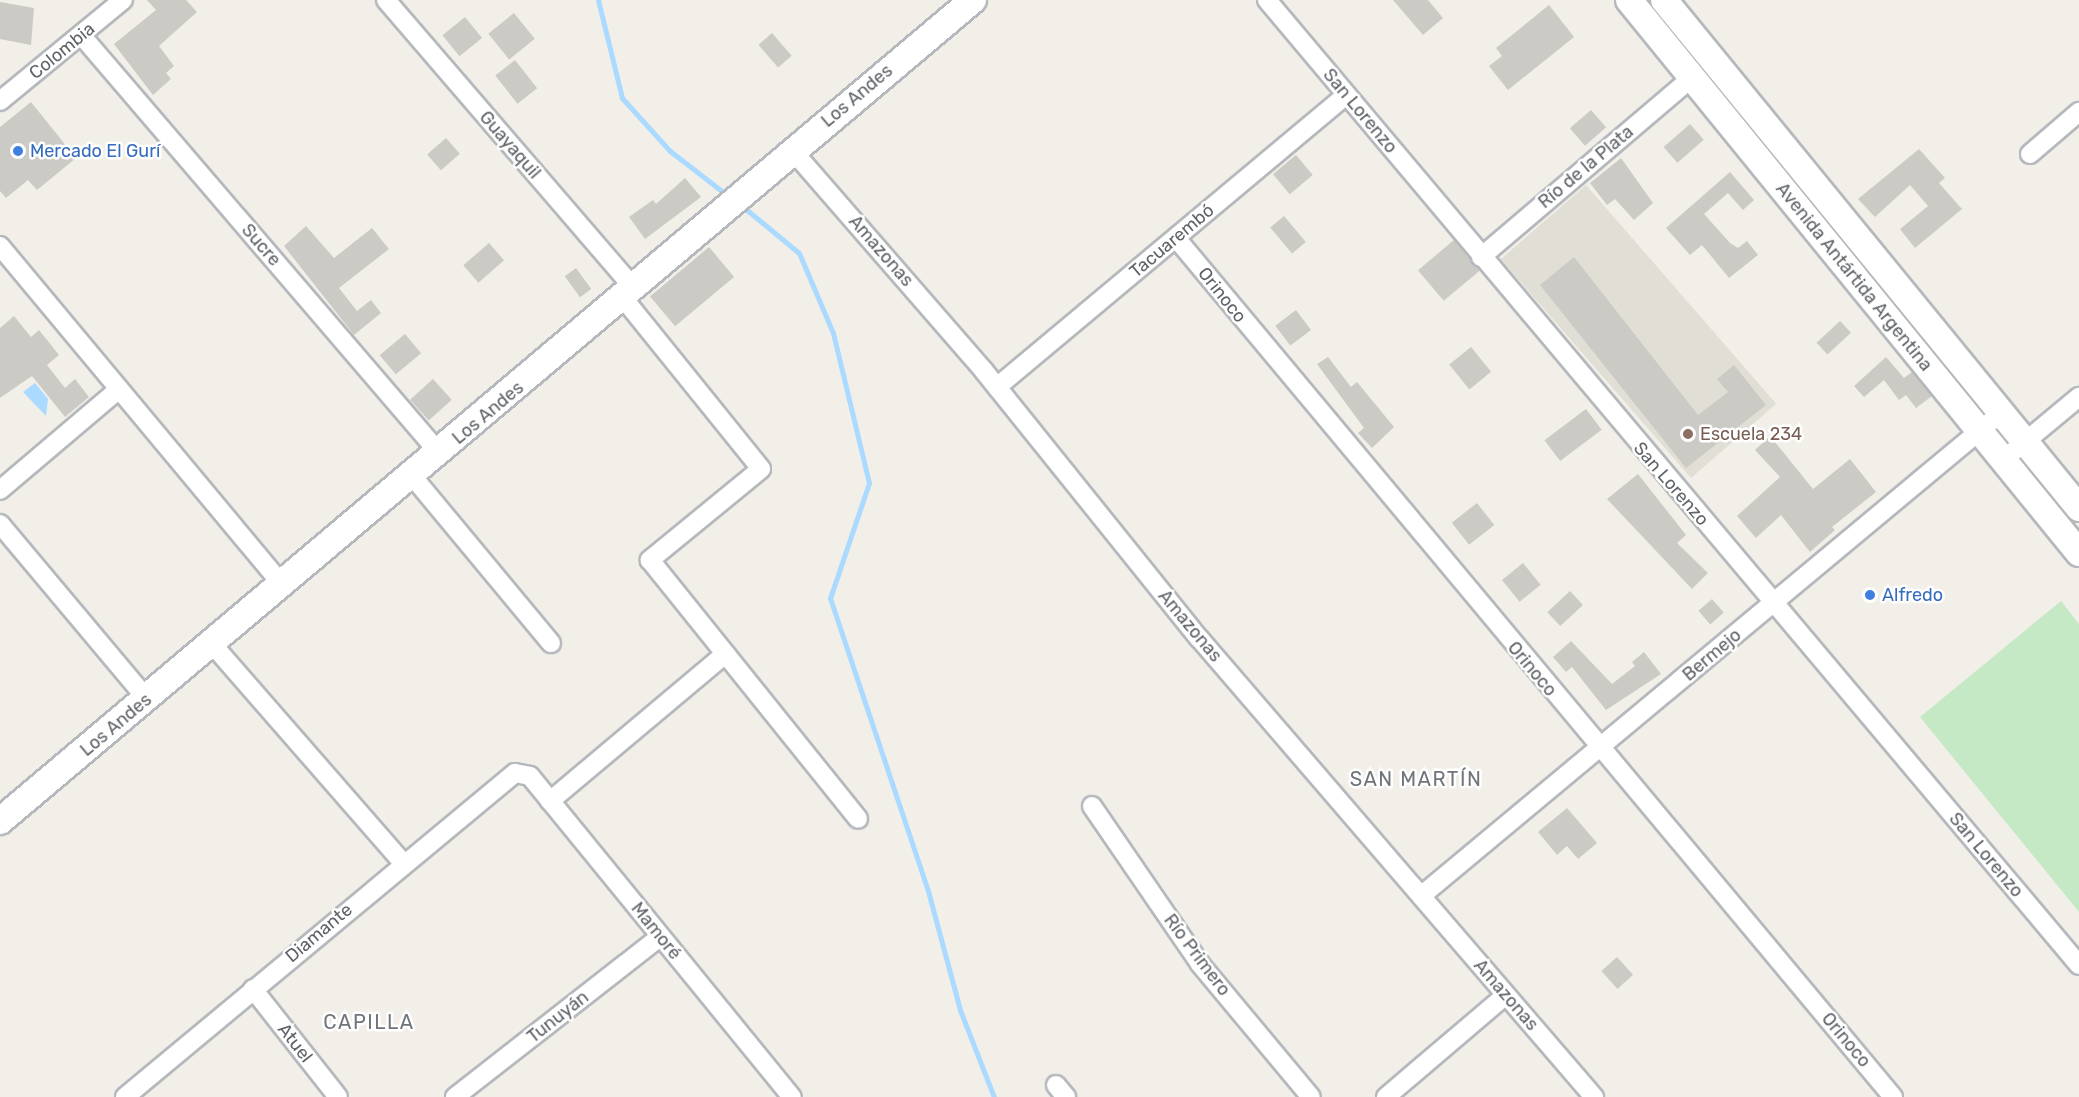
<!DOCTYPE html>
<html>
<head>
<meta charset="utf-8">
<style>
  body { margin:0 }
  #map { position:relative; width:2079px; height:1097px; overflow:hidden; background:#f1efe8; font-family:Rubik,sans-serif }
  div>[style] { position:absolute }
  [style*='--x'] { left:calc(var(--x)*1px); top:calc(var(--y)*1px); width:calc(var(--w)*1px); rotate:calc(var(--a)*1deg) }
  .education>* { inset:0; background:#e1ded6; transform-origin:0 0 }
  .green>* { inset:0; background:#c5e8c5 }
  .water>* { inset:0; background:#aadaff }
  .stream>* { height:5px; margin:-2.5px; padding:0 2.5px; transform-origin:2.5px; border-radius:2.5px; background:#aadaff }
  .building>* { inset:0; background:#cccac5; transform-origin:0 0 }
  .roads { filter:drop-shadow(2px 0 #b5b8bc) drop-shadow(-2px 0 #b5b8bc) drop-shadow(0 2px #b5b8bc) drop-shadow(0 -2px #b5b8bc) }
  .street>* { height:18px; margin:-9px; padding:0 9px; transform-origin:9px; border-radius:9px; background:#fff }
  .secondary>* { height:26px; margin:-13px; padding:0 13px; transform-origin:13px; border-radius:13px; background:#fff }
  .dots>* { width:16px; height:16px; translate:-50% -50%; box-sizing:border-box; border:3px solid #fff; border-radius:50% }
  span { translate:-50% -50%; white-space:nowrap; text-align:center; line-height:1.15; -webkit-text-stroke:5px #fff; paint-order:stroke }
  .street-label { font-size:18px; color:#5f6368 }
  .shop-label { font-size:18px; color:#366cbe }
  .left { translate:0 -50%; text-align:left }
  .education-label { font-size:18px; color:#785e54 }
  .neighbourhood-label { font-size:20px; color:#70757a; letter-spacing:1.5px }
</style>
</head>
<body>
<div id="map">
  <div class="education">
    <i style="left:1586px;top:185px;width:290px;height:113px;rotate:49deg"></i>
  </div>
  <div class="green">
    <i style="clip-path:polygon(2061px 601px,2079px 624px,2079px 912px,1920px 717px)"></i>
  </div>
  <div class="water">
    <i style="clip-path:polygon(35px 383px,48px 399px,46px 416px,23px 392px)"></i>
  </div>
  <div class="stream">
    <i style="--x:598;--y:0;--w:101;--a:76.2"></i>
    <i style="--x:622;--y:98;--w:72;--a:47.8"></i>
    <i style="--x:670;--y:151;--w:67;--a:37.7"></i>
    <i style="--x:747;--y:210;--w:67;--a:39.6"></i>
    <i style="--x:799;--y:253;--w:87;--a:67"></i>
    <i style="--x:833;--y:333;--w:154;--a:76.5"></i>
    <i style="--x:869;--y:483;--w:121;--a:108.7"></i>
    <i style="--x:830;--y:598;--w:309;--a:71.5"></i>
    <i style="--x:928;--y:891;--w:123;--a:74.9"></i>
    <i style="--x:960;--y:1010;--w:93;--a:68.7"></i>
  </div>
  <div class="building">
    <i style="clip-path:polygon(147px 0,186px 0,197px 12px,159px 46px,174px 66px,166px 73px,171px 79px,153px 95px,114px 44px,156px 10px)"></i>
    <i style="clip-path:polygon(1393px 0,1428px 0,1443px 18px,1423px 35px)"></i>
    <i style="clip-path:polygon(0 2px,34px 8px,31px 45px,0 39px)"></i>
    <i style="clip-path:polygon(1549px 5px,1574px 37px,1508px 90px,1489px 66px,1502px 56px,1496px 48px)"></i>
    <i style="left:514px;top:13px;width:33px;height:33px;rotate:51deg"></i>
    <i style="left:465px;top:17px;width:27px;height:29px;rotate:51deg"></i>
    <i style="left:772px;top:33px;width:30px;height:18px;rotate:49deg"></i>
    <i style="left:515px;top:60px;width:36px;height:25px;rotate:52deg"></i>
    <i style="clip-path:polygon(31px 102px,76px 158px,37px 190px,28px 180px,6px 198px,0 191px,0 127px)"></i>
    <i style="left:1591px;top:110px;width:23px;height:28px;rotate:49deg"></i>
    <i style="left:1690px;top:124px;width:21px;height:35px;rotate:49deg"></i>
    <i style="left:446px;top:138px;width:21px;height:25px;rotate:49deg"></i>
    <i style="clip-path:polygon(1919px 149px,1945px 178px,1939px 183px,1962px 209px,1915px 248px,1900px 229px,1928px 206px,1910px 185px,1875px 217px,1858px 199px)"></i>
    <i style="left:1296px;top:155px;width:26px;height:30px;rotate:50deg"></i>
    <i style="clip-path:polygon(1621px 158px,1653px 203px,1634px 220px,1615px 199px,1607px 205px,1590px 183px)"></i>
    <i style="clip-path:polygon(1730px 172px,1754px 200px,1743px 210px,1728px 193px,1704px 214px,1730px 243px,1738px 248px,1747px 241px,1758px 255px,1729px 278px,1702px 245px,1690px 255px,1666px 228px)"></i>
    <i style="clip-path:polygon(685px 178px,701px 197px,645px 239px,629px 217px,653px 200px,656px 204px)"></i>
    <i style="left:1284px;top:216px;width:34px;height:18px;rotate:50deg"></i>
    <i style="clip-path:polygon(306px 226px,334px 258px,372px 228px,389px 249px,339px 288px,357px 311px,371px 300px,381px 313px,354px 335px,284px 246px)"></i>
    <i style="left:1454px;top:240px;width:40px;height:47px;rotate:50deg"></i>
    <i style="left:489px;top:243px;width:23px;height:34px;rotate:49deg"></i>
    <i style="left:709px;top:247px;width:39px;height:77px;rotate:50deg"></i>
    <i style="clip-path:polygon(1574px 257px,1698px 415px,1728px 392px,1717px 379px,1734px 365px,1766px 405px,1686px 468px,1540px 285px)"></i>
    <i style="left:576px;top:268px;width:26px;height:14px;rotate:54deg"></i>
    <i style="left:1296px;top:310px;width:25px;height:26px;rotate:53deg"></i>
    <i style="clip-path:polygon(14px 316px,31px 337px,39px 330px,59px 355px,47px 365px,65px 388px,75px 379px,89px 397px,65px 417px,32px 376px,0 398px,0 328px)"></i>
    <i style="left:1840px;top:321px;width:16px;height:32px;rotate:47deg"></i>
    <i style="left:405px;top:334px;width:25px;height:33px;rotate:50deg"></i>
    <i style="left:1471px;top:347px;width:32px;height:28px;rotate:51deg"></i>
    <i style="clip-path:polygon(1328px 357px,1351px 387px,1357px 382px,1394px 427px,1372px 448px,1358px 433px,1364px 428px,1317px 364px)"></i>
    <i style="clip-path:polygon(1886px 357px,1904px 378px,1912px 372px,1932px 396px,1916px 408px,1906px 395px,1899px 400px,1884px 380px,1864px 397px,1854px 386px)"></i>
    <i style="left:433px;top:379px;width:28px;height:31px;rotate:48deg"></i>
    <i style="left:1586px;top:409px;width:26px;height:52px;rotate:53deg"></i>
    <i style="clip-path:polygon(1770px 436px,1813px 489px,1850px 459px,1876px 492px,1832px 527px,1835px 530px,1810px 552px,1781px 515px,1756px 538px,1737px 516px,1780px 477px,1755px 450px)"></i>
    <i style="clip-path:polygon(1638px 474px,1686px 535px,1677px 543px,1708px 573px,1692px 589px,1607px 499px)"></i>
    <i style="left:1477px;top:503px;width:28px;height:32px;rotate:52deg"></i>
    <i style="left:1523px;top:563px;width:28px;height:27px;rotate:51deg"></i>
    <i style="left:1570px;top:591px;width:19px;height:31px;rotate:47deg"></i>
    <i style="left:1712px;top:599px;width:18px;height:18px;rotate:49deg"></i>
    <i style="clip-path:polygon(1571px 641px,1612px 684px,1635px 666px,1632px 662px,1644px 652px,1661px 674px,1606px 710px,1572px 667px,1566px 672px,1553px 657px)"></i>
    <i style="clip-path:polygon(1567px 808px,1597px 843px,1578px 859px,1567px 846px,1557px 855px,1538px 832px)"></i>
    <i style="left:1617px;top:957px;width:24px;height:21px;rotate:48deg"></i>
  </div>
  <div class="roads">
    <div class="street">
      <i style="--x:386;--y:0;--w:382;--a:49.3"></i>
      <i style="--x:1267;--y:0;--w:1261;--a:49.92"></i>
      <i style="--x:82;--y:36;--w:550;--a:49.42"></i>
      <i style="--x:0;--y:101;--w:159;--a:-39.4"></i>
      <i style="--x:792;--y:150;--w:293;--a:49"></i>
      <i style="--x:984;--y:371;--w:343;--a:51.2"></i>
      <i style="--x:1199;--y:638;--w:606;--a:49.29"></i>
      <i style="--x:2030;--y:154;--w:65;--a:-40.6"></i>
      <i style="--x:1176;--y:238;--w:1119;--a:50.15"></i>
      <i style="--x:0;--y:246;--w:441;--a:50.2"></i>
      <i style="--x:1481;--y:257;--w:276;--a:-40.4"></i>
      <i style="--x:624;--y:299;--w:218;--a:51.1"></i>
      <i style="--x:761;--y:469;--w:144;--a:140.7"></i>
      <i style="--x:650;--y:560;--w:332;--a:51.2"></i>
      <i style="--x:997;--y:387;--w:455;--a:-39.9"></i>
      <i style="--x:2003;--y:460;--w:99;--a:-39.7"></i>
      <i style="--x:413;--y:477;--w:216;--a:50.3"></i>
      <i style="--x:0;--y:490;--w:156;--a:-40.3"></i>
      <i style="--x:0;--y:524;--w:229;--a:50"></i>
      <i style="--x:213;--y:645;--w:288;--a:48.9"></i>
      <i style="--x:550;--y:801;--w:229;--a:-40"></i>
      <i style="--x:1092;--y:806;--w:191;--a:55.6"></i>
      <i style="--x:1200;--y:964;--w:173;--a:50.2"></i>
      <i style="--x:1421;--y:896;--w:755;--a:-39.79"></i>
      <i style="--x:253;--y:989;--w:137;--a:51.8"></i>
      <i style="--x:1056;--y:1085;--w:16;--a:50"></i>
      <i style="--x:125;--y:1097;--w:507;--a:-39.72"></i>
      <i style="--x:515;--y:773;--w:15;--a:11"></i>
      <i style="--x:530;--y:776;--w:414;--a:50.8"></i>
      <i style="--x:455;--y:1097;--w:260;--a:-38"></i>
      <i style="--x:1386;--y:1097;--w:157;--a:-40.4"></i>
    </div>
    <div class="secondary">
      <i style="--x:1629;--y:0;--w:713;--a:50.86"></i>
      <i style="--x:1664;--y:0;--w:656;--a:50.75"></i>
      <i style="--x:0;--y:821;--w:1273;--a:-40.16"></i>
    </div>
  </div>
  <div class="dots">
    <i style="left:18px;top:151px;background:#3f7fe0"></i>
    <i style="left:1688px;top:434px;background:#8d6e63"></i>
    <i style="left:1870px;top:595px;background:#3f7fe0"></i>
  </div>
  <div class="street-label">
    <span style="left:62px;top:51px;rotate:-39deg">Colombia</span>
    <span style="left:857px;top:96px;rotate:-40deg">Los Andes</span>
    <span style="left:1360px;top:111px;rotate:50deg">San Lorenzo</span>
    <span style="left:510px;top:145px;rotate:49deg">Guayaquil</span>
    <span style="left:1586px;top:167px;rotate:-40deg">Río de la Plata</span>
    <span style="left:1172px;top:241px;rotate:-40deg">Tacuarembó</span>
    <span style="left:261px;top:245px;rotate:49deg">Sucre</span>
    <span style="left:881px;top:251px;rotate:49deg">Amazonas</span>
    <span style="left:1854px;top:277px;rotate:51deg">Avenida Antártida Argentina</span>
    <span style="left:1222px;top:295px;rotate:51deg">Orinoco</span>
    <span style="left:488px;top:413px;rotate:-40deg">Los Andes</span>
    <span style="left:1671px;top:484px;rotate:49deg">San Lorenzo</span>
    <span style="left:1190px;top:626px;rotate:50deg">Amazonas</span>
    <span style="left:1712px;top:655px;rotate:-40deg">Bermejo</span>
    <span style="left:1532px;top:669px;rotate:50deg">Orinoco</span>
    <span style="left:116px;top:725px;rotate:-40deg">Los Andes</span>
    <span style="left:1986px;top:855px;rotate:50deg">San Lorenzo</span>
    <span style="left:656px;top:931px;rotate:51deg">Mamoré</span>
    <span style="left:319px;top:933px;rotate:-40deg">Diamante</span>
    <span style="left:1197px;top:955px;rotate:53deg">Río Primero</span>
    <span style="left:1506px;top:995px;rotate:49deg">Amazonas</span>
    <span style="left:558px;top:1017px;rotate:-38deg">Tunuyán</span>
    <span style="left:1846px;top:1040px;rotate:50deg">Orinoco</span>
    <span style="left:295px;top:1043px;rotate:52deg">Atuel</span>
  </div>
  <div class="shop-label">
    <span class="left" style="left:30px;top:151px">Mercado El Gurí</span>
    <span class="left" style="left:1882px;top:595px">Alfredo</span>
  </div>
  <div class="education-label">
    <span class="left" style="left:1700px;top:434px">Escuela 234</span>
  </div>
  <div class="neighbourhood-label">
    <span style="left:1416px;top:779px">SAN MARTÍN</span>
    <span style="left:369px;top:1022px">CAPILLA</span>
  </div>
</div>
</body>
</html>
